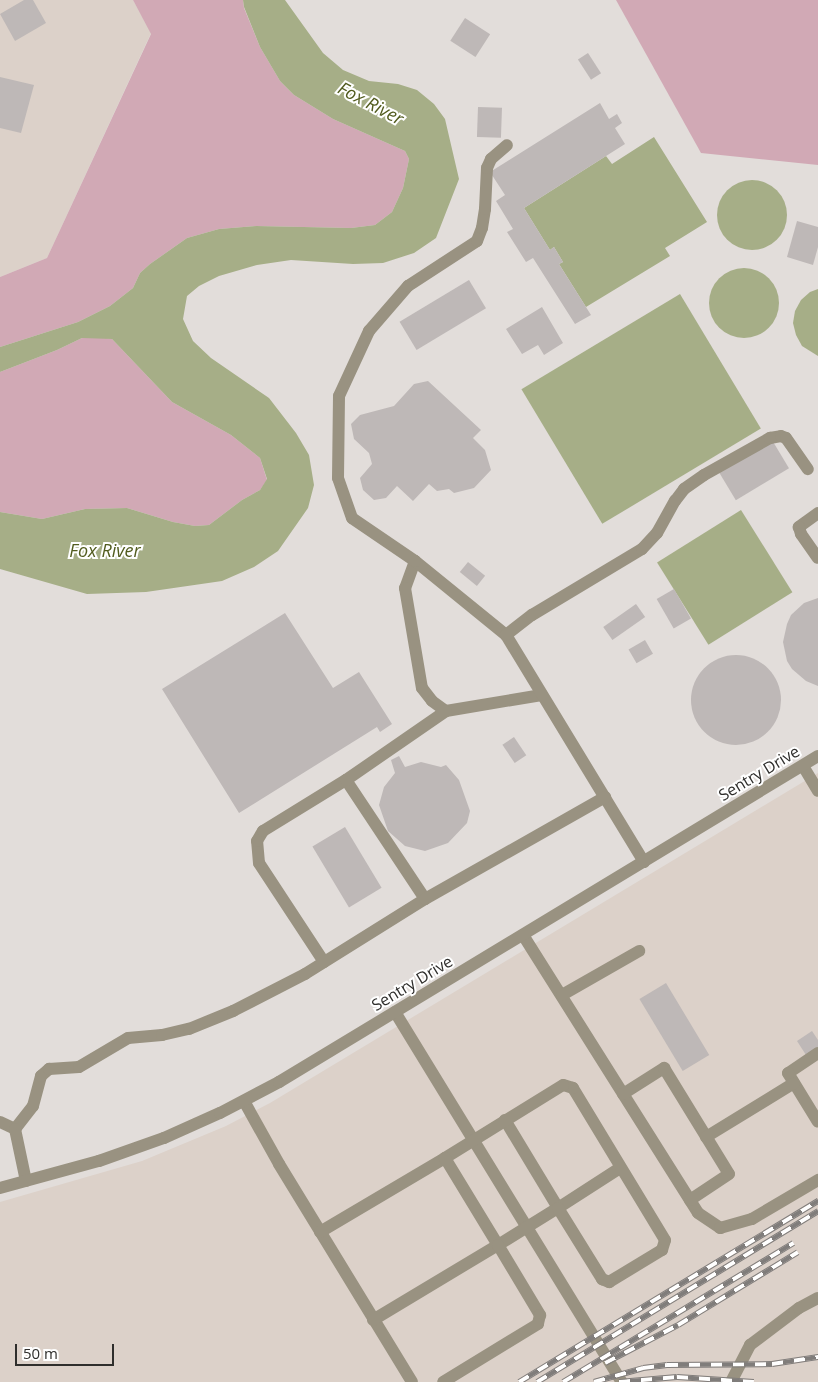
<!DOCTYPE html>
<html>
<head>
<meta charset="utf-8">
<style>
  body { margin:0 }
  #map { position:relative; width:818px; height:1382px; overflow:hidden; background:#e2ddda; font-family:"Open Sans",sans-serif }
  div>[style] { position:absolute }
  [style*='--x'] { left:calc(var(--x)*1px); top:calc(var(--y)*1px); width:calc(var(--w)*1px); rotate:calc(var(--a)*1deg) }
  .built>* { inset:0; background:#dcd1c9 }
  .green>* { inset:0; background:#d1a9b5 }
  .water>* { inset:0; background:#a6ae87; transform-origin:0 0 }
  .round { border-radius:50% }
  .building>* { inset:0; background:#beb8b7; transform-origin:0 0 }
  .minor>* { height:12px; margin:-6px; padding:0 6px; transform-origin:6px; border-radius:6px; background:#999281 }
  .rail>* { height:5.5px; margin-top:-2.75px; transform-origin:0; background:repeating-linear-gradient(90deg,#fff 0 11px,#807d7b 0 22px); box-sizing:border-box; border-block:1px solid #807d7b }
  span { translate:-50% -50%; white-space:nowrap; text-align:center; line-height:1.15; -webkit-text-stroke:4px #fff; paint-order:stroke }
  .street-label { font-size:16px; color:#2f2e2c }
  .water-label { font-size:18px; color:#525c1f; font-style:italic }
  .scale { position:absolute; left:15px; top:1344px; width:99px; height:22px; box-sizing:border-box; border:2px solid #2f2e2c; border-top:0; padding-left:6px; font-size:15px; line-height:18px; white-space:nowrap; color:#2f2e2c; -webkit-text-stroke:4px #fff; paint-order:stroke }
</style>
</head>
<body>
<div id="map">
  <div class="built">
    <i style="clip-path:polygon(0 0,133px 0,151px 33px,47px 258px,0 277px)"></i>
    <i style="clip-path:polygon(818px 773px,818px 1382px,0 1382px,0 1202px,142px 1161px,226px 1126px,270px 1103px)"></i>
  </div>
  <div class="green">
    <i style="clip-path:polygon(133px 0,243px 0,244px 8px,260px 47px,280px 81px,294px 95px,333px 119px,405px 151px,409px 159px,403px 188px,392px 212px,375px 225px,351px 228px,256px 226px,219px 229px,187px 238px,150px 264px,140px 273px,133px 288px,110px 306px,78px 322px,0 347px,0 277px,47px 258px,151px 34px)"></i>
    <i style="clip-path:polygon(616px 0,818px 0,818px 165px,701px 153px)"></i>
    <i style="clip-path:polygon(101px 337px,112px 339px,172px 402px,231px 435px,260px 458px,267px 480px,260px 490px,242px 500px,209px 525px,195px 526px,173px 522px,127px 508px,85px 509px,42px 519px,0 512px,0 372px,57px 350px,82px 338px)"></i>
  </div>
  <div class="water">
    <i style="clip-path:polygon(243px 0,285px 0,323px 53px,343px 70px,369px 81px,398px 84px,417px 90px,434px 104px,445px 119px,459px 179px,436px 238px,414px 253px,383px 263px,353px 264px,291px 260px,257px 265px,219px 276px,199px 286px,187px 296px,183px 319px,193px 341px,211px 358px,269px 398px,296px 433px,309px 455px,314px 485px,308px 508px,278px 551px,254px 567px,222px 581px,146px 592px,87px 594px,0 569px,0 512px,42px 519px,85px 509px,127px 508px,173px 522px,195px 526px,209px 525px,242px 500px,260px 490px,267px 479px,260px 458px,231px 435px,172px 402px,112px 339px,82px 338px,57px 350px,0 372px,0 347px,78px 322px,110px 306px,133px 288px,140px 273px,150px 264px,187px 238px,219px 229px,256px 226px,351px 228px,375px 225px,392px 212px,403px 188px,409px 159px,405px 151px,333px 119px,294px 95px,280px 81px,260px 47px,244px 7px)"></i>
    <i style="clip-path:polygon(654px 137px,707px 222px,665px 248px,670px 256px,586px 307px,559px 264px,563px 262px,554px 247px,550px 250px,524px 208px,606px 156px,612px 164px)"></i>
    <i class="round" style="left:717px;top:180px;width:70px;height:70px"></i>
    <i class="round" style="left:709px;top:268px;width:70px;height:70px"></i>
    <i style="clip-path:polygon(818px 289px,818px 356px,802px 346px,796px 335px,793px 323px,795px 311px,801px 300px,810px 292px)"></i>
    <i style="left:680px;top:294px;width:157px;height:185px;rotate:59deg"></i>
    <i style="left:741px;top:510px;width:97px;height:99px;rotate:58deg"></i>
  </div>
  <div class="building">
    <i style="clip-path:polygon(24px 0,33px 0,46px 23px,15px 41px,0 14px)"></i>
    <i style="left:465px;top:18px;width:30px;height:27px;rotate:33deg"></i>
    <i style="left:588px;top:53px;width:24px;height:12px;rotate:57deg"></i>
    <i style="clip-path:polygon(0 77px,34px 85px,21px 133px,0 128px)"></i>
    <i style="clip-path:polygon(600px 103px,609px 119px,617px 114px,622px 123px,615px 128px,625px 144px,524px 208px,550px 250px,554px 247px,563px 262px,559px 264px,591px 315px,575px 324px,533px 258px,526px 262px,507px 232px,513px 229px,496px 201px,505px 195px,490px 172px)"></i>
    <i style="left:478px;top:107px;width:24px;height:30px;rotate:2deg"></i>
    <i style="clip-path:polygon(797px 221px,818px 227px,818px 247px,813px 265px,787px 257px)"></i>
    <i style="left:469px;top:280px;width:33px;height:81px;rotate:59deg"></i>
    <i style="clip-path:polygon(542px 307px,563px 343px,544px 355px,538px 345px,522px 354px,506px 329px)"></i>
    <i style="clip-path:polygon(428px 381px,481px 430px,473px 438px,485px 450px,491px 470px,474px 488px,454px 493px,449px 489px,437px 491px,429px 484px,413px 501px,397px 486px,386px 498px,374px 500px,363px 490px,360px 478px,372px 464px,369px 453px,354px 439px,351px 424px,360px 415px,394px 406px,414px 384px)"></i>
    <i style="left:772px;top:440px;width:33px;height:62px;rotate:59deg"></i>
    <i style="left:468px;top:562px;width:22px;height:13px;rotate:39deg"></i>
    <i style="left:674px;top:589px;width:34px;height:20px;rotate:60deg"></i>
    <i style="clip-path:polygon(818px 598px,818px 686px,806px 681px,792px 669px,787px 661px,783px 642px,787px 624px,791px 615px,804px 603px)"></i>
    <i style="left:636px;top:604px;width:16px;height:40px;rotate:55deg"></i>
    <i style="clip-path:polygon(285px 613px,333px 688px,359px 672px,392px 724px,380px 732px,377px 727px,239px 813px,162px 689px)"></i>
    <i style="left:645px;top:640px;width:16px;height:19px;rotate:60deg"></i>
    <i class="round" style="left:691px;top:655px;width:90px;height:90px"></i>
    <i style="left:514px;top:737px;width:22px;height:14px;rotate:56deg"></i>
    <i style="clip-path:polygon(399px 756px,405px 767px,421px 762px,441px 767px,446px 765px,459px 780px,470px 811px,467px 823px,448px 843px,425px 851px,405px 846px,388px 831px,379px 805px,384px 787px,395px 773px,391px 760px)"></i>
    <i style="left:345px;top:827px;width:71px;height:38px;rotate:59deg"></i>
    <i style="left:666px;top:983px;width:84px;height:31px;rotate:59deg"></i>
    <i style="clip-path:polygon(812px 1031px,818px 1040px,818px 1047px,806px 1055px,797px 1041px)"></i>
  </div>
  <div class="minor">
    <i style="--x:818;--y:513;--w:24;--a:144"></i>
    <i style="--x:799;--y:527;--w:7;--a:74"></i>
    <i style="--x:801;--y:534;--w:29;--a:55"></i>
    <i style="--x:415;--y:561;--w:29;--a:110"></i>
    <i style="--x:405;--y:588;--w:101;--a:80.4"></i>
    <i style="--x:422;--y:688;--w:16;--a:52"></i>
    <i style="--x:432;--y:701;--w:17;--a:36"></i>
    <i style="--x:446;--y:711;--w:97;--a:-9.5"></i>
    <i style="--x:506;--y:635;--w:117;--a:-140.9"></i>
    <i style="--x:415;--y:561;--w:76;--a:-145.7"></i>
    <i style="--x:352;--y:518;--w:42;--a:-109.3"></i>
    <i style="--x:338;--y:478;--w:82;--a:-89.3"></i>
    <i style="--x:339;--y:396;--w:72;--a:-65.2"></i>
    <i style="--x:369;--y:331;--w:60;--a:-49.1"></i>
    <i style="--x:408;--y:286;--w:82;--a:-33.1"></i>
    <i style="--x:477;--y:241;--w:14;--a:-69"></i>
    <i style="--x:482;--y:228;--w:19;--a:-81"></i>
    <i style="--x:485;--y:209;--w:41;--a:-87.2"></i>
    <i style="--x:487;--y:168;--w:10;--a:-66"></i>
    <i style="--x:491;--y:159;--w:21;--a:-41"></i>
    <i style="--x:803;--y:766;--w:29;--a:59"></i>
    <i style="--x:346;--y:780;--w:143;--a:56.4"></i>
    <i style="--x:644;--y:862;--w:266;--a:-121.3"></i>
    <i style="--x:506;--y:635;--w:33;--a:-38"></i>
    <i style="--x:532;--y:615;--w:128;--a:-31"></i>
    <i style="--x:642;--y:549;--w:22;--a:-47"></i>
    <i style="--x:657;--y:533;--w:37;--a:-61"></i>
    <i style="--x:675;--y:501;--w:15;--a:-53"></i>
    <i style="--x:684;--y:489;--w:24;--a:-35"></i>
    <i style="--x:704;--y:475;--w:76;--a:-29.3"></i>
    <i style="--x:770;--y:438;--w:11;--a:-10"></i>
    <i style="--x:781;--y:436;--w:5;--a:22"></i>
    <i style="--x:786;--y:438;--w:38;--a:55"></i>
    <i style="--x:523;--y:935;--w:328;--a:57.8"></i>
    <i style="--x:698;--y:1213;--w:27;--a:34"></i>
    <i style="--x:720;--y:1228;--w:33;--a:-16"></i>
    <i style="--x:752;--y:1219;--w:77;--a:-30.6"></i>
    <i style="--x:324;--y:962;--w:118;--a:-123.3"></i>
    <i style="--x:259;--y:863;--w:22;--a:-95"></i>
    <i style="--x:257;--y:841;--w:12;--a:-59"></i>
    <i style="--x:263;--y:831;--w:97;--a:-31.6"></i>
    <i style="--x:346;--y:780;--w:121;--a:-34.6"></i>
    <i style="--x:562;--y:995;--w:89;--a:-29.7"></i>
    <i style="--x:395;--y:1012;--w:434;--a:58.5"></i>
    <i style="--x:818;--y:1053;--w:36;--a:146"></i>
    <i style="--x:788;--y:1073;--w:57;--a:58.5"></i>
    <i style="--x:623;--y:1094;--w:49;--a:-32.4"></i>
    <i style="--x:664;--y:1068;--w:124;--a:58.5"></i>
    <i style="--x:729;--y:1174;--w:47;--a:146.3"></i>
    <i style="--x:244;--y:1101;--w:72;--a:60.9"></i>
    <i style="--x:279;--y:1164;--w:255;--a:58.6"></i>
    <i style="--x:505;--y:1120;--w:103;--a:58.9"></i>
    <i style="--x:558;--y:1208;--w:74;--a:-32.8"></i>
    <i style="--x:0;--y:1122;--w:17;--a:25"></i>
    <i style="--x:15;--y:1129;--w:29;--a:-52"></i>
    <i style="--x:33;--y:1106;--w:31;--a:-75"></i>
    <i style="--x:41;--y:1076;--w:11;--a:-41"></i>
    <i style="--x:49;--y:1069;--w:30;--a:-4"></i>
    <i style="--x:79;--y:1067;--w:57;--a:-30.6"></i>
    <i style="--x:128;--y:1038;--w:34;--a:-5"></i>
    <i style="--x:162;--y:1035;--w:28;--a:-13"></i>
    <i style="--x:189;--y:1029;--w:48;--a:-22.2"></i>
    <i style="--x:233;--y:1011;--w:81;--a:-27.2"></i>
    <i style="--x:305;--y:974;--w:142;--a:-32"></i>
    <i style="--x:425;--y:899;--w:207;--a:-29.5"></i>
    <i style="--x:15;--y:1129;--w:53;--a:78.1"></i>
    <i style="--x:706;--y:1137;--w:103;--a:-31.5"></i>
    <i style="--x:0;--y:1188;--w:103;--a:-15.3"></i>
    <i style="--x:99;--y:1161;--w:69;--a:-19.5"></i>
    <i style="--x:164;--y:1138;--w:61;--a:-24.1"></i>
    <i style="--x:220;--y:1113;--w:67;--a:-27.7"></i>
    <i style="--x:279;--y:1082;--w:630;--a:-31.17"></i>
    <i style="--x:320;--y:1232;--w:145;--a:-30.6"></i>
    <i style="--x:373;--y:1320;--w:146;--a:-31"></i>
    <i style="--x:498;--y:1245;--w:70;--a:-31.7"></i>
    <i style="--x:558;--y:1208;--w:84;--a:58.2"></i>
    <i style="--x:602;--y:1279;--w:8;--a:23"></i>
    <i style="--x:609;--y:1282;--w:62;--a:-31.1"></i>
    <i style="--x:662;--y:1250;--w:10;--a:-73"></i>
    <i style="--x:665;--y:1240;--w:178;--a:-121.2"></i>
    <i style="--x:573;--y:1088;--w:10;--a:-163"></i>
    <i style="--x:563;--y:1085;--w:139;--a:148.3"></i>
    <i style="--x:445;--y:1158;--w:102;--a:58.7"></i>
    <i style="--x:498;--y:1245;--w:82;--a:59"></i>
    <i style="--x:540;--y:1315;--w:9;--a:103"></i>
    <i style="--x:538;--y:1324;--w:111;--a:148.6"></i>
    <i style="--x:731;--y:1382;--w:42;--a:-62.8"></i>
    <i style="--x:750;--y:1345;--w:61;--a:-37.1"></i>
    <i style="--x:799;--y:1308;--w:21;--a:-28"></i>
  </div>
  <div class="rail">
    <i style="--x:605;--y:1363;--w:82;--a:-27.5"></i>
    <i style="--x:678;--y:1325;--w:140;--a:-31.3"></i>
    <i style="--x:519;--y:1382;--w:350;--a:-31.2"></i>
    <i style="--x:537;--y:1382;--w:329;--a:-31.3"></i>
    <i style="--x:563;--y:1382;--w:269;--a:-31.1"></i>
    <i style="--x:594;--y:1382;--w:51;--a:-15.9"></i>
    <i style="--x:643;--y:1368;--w:24;--a:-7"></i>
    <i style="--x:667;--y:1365;--w:105;--a:-0.5"></i>
    <i style="--x:772;--y:1364;--w:47;--a:-8.7"></i>
    <i style="--x:619;--y:1382;--w:58;--a:-4.9"></i>
    <i style="--x:677;--y:1377;--w:77;--a:3.7"></i>
  </div>
  <div class="street-label">
    <span style="left:759px;top:773px;rotate:-31deg">Sentry Drive</span>
    <span style="left:412px;top:983px;rotate:-31deg">Sentry Drive</span>
  </div>
  <div class="water-label">
    <span style="left:371px;top:103px;rotate:28deg">Fox River</span>
    <span style="left:105px;top:550px">Fox River</span>
  </div>
  <div class="scale">50 m</div>
</div>
</body>
</html>
